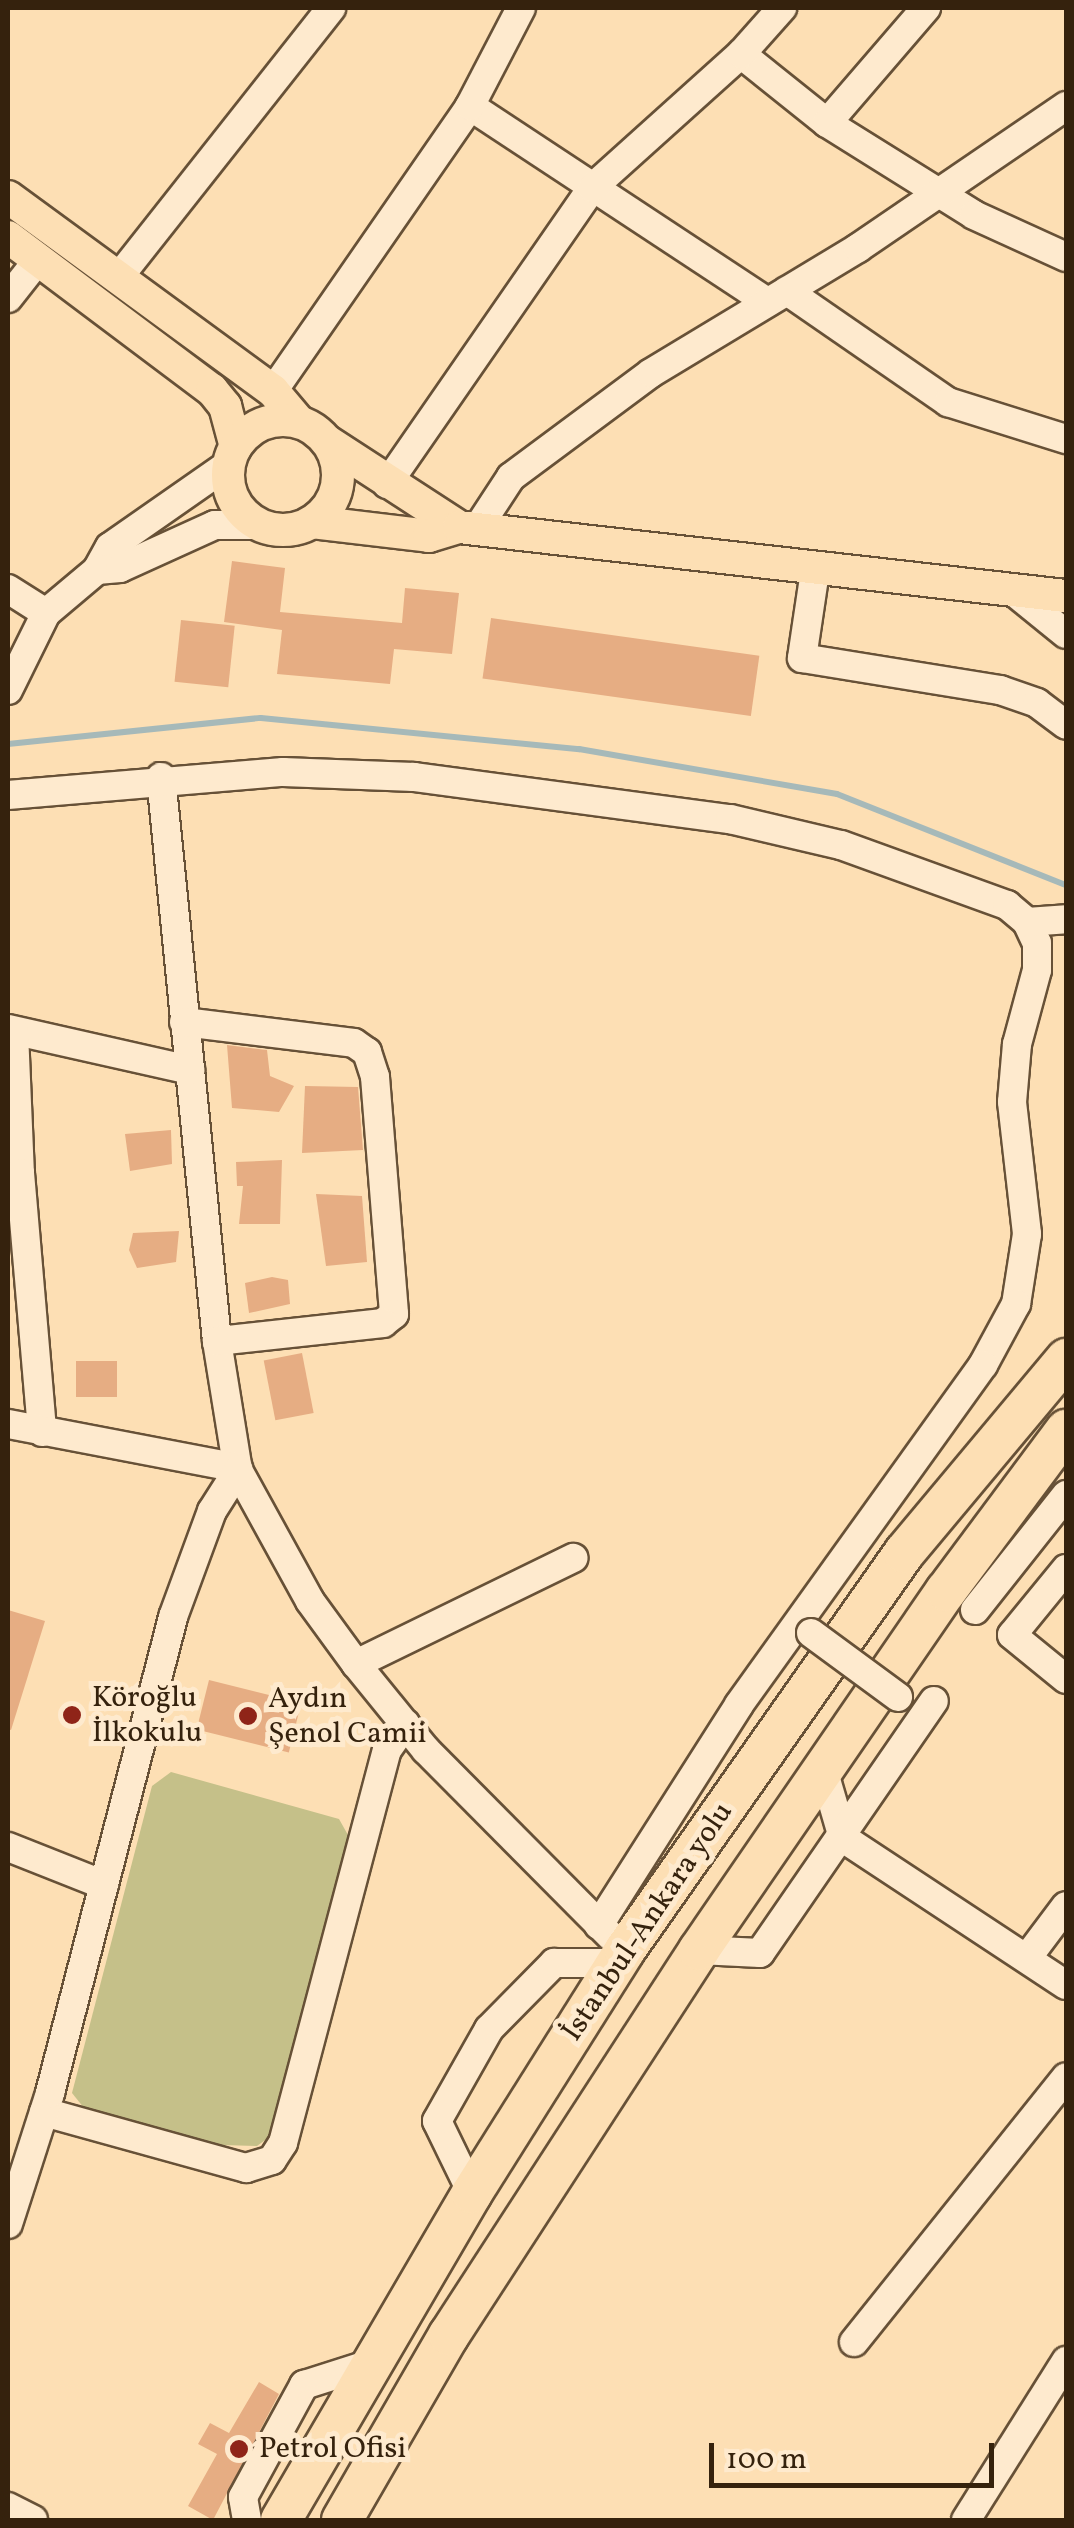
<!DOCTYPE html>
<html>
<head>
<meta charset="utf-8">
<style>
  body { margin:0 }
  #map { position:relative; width:1074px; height:2528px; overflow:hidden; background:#fddfb4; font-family:Vollkorn,serif }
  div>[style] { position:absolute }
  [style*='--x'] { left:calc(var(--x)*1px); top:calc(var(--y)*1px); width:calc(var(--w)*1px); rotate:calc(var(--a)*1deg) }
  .green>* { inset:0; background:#c5c089 }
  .stream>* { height:6px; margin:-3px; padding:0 3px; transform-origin:3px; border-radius:3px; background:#a6b9b9 }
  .building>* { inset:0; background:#e6ad83; transform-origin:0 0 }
  .roads { filter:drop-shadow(2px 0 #675137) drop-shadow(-2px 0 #675137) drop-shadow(0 2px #675137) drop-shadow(0 -2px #675137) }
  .minor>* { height:28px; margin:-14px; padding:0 14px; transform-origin:14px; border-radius:14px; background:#feeace }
  .major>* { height:32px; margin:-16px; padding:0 16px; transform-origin:16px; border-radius:16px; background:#fddfb4 }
  .major>.ring { margin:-16px; padding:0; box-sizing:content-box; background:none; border:32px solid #fddfb4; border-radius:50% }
  .highway>* { height:40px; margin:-20px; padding:0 20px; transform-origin:20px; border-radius:20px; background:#fddfb4 }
  .bridges { filter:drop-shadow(2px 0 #675137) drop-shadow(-2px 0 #675137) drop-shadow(0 2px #675137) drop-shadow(0 -2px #675137) }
  .minor-bridge>* { height:28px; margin:-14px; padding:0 14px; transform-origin:14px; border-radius:14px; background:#feeace }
  .dots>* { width:28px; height:28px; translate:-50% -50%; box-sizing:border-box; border:5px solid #feeace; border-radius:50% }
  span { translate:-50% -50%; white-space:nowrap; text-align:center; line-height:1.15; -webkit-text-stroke:10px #feeace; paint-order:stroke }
  .poi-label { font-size:30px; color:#35220d }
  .left { translate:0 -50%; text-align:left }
  .street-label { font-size:30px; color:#35220d }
  .frame { position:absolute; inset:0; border:10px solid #35220d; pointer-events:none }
  .scale { position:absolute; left:709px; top:2443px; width:285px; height:45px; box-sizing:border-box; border:5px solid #35220d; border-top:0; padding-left:12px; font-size:30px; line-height:35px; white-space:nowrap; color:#35220d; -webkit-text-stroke:8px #feeace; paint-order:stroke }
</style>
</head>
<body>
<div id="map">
  <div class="green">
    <i style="clip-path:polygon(171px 1772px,339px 1819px,348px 1835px,268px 2138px,257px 2146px,222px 2145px,84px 2108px,72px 2093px,152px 1786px)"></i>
  </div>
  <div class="stream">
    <i style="--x:8;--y:744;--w:254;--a:-5.9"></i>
    <i style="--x:261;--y:718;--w:320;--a:5.6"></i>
    <i style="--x:579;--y:749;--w:262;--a:9.9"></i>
    <i style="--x:837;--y:794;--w:246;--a:21.7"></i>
  </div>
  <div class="building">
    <i style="clip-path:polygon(232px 561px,285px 568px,280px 612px,402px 623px,405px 588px,459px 593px,452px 654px,394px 649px,390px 684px,277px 674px,282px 630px,224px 622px)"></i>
    <i style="left:491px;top:618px;width:271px;height:61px;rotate:8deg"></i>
    <i style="left:181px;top:620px;width:54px;height:62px;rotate:6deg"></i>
    <i style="clip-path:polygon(227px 1045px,267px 1050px,270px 1076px,294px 1086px,279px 1112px,232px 1108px)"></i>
    <i style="clip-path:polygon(305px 1086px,358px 1087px,363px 1150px,302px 1153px)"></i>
    <i style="clip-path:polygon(171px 1130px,172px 1164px,130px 1171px,125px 1134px)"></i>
    <i style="clip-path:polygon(282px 1160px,280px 1224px,239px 1224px,243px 1186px,237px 1186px,236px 1162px)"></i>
    <i style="clip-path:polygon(316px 1194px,362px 1196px,367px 1262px,326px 1266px)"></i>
    <i style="clip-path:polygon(179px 1231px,176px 1262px,137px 1268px,129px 1250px,133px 1233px)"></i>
    <i style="clip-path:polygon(272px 1277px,288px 1280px,290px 1304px,249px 1313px,245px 1283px)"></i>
    <i style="left:302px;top:1353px;width:61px;height:39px;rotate:79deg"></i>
    <i style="left:117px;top:1361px;width:36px;height:41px;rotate:90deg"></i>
    <i style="clip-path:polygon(8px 1610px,45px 1621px,11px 1730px,8px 1729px)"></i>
    <i style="left:209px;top:1680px;width:95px;height:51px;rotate:14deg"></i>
    <i style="clip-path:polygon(259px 2382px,279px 2394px,213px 2520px,188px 2506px,217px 2454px,198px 2444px,210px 2423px,229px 2433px)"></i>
  </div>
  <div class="roads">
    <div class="minor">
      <i style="--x:741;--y:54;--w:110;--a:38.7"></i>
      <i style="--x:827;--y:123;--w:173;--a:32"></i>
      <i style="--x:974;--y:215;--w:101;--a:24.5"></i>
      <i style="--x:470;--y:106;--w:356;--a:33.4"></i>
      <i style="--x:827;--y:123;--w:152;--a:-49.3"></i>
      <i style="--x:118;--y:278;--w:344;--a:-51.7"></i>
      <i style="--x:787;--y:291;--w:196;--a:34.6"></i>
      <i style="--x:948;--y:402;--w:124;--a:17.4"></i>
      <i style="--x:8;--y:298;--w:48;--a:-51.7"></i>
      <i style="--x:273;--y:391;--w:346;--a:-55.3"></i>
      <i style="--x:470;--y:106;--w:110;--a:-62.5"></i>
      <i style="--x:387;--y:484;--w:360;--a:-55.3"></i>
      <i style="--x:592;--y:188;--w:200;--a:-42"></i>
      <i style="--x:741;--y:54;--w:62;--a:-48.3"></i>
      <i style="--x:477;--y:529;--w:62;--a:-56.8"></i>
      <i style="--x:511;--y:477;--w:174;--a:-36.6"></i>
      <i style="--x:651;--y:373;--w:242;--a:-31.1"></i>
      <i style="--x:858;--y:248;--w:252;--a:-34.3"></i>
      <i style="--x:97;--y:570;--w:26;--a:-61"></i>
      <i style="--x:110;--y:547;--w:145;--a:-34.9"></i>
      <i style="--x:815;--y:571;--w:88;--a:98.5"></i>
      <i style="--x:802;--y:658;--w:201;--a:9.2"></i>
      <i style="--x:1000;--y:690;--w:39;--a:19"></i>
      <i style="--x:1037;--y:703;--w:36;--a:37"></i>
      <i style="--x:8;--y:589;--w:45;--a:32.3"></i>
      <i style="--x:1019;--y:596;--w:60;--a:39"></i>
      <i style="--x:8;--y:690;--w:86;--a:-63.7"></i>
      <i style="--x:46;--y:613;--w:67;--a:-40.1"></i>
      <i style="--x:97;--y:570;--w:23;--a:-5"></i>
      <i style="--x:120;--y:568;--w:104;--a:-24.4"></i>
      <i style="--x:215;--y:525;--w:44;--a:0"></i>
      <i style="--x:161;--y:777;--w:567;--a:84.33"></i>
      <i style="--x:217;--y:1341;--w:131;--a:80.8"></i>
      <i style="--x:238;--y:1470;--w:149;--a:61.2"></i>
      <i style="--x:310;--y:1601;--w:78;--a:53.9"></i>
      <i style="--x:356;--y:1664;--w:111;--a:50.9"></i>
      <i style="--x:426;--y:1750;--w:262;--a:45.2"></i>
      <i style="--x:8;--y:795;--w:276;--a:-4.8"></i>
      <i style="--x:283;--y:772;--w:131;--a:2.2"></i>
      <i style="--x:414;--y:777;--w:319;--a:7.6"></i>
      <i style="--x:730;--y:819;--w:114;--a:13.2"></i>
      <i style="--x:841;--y:845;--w:177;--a:19.9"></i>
      <i style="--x:1007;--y:905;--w:26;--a:40"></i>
      <i style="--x:1027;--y:922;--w:23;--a:65"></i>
      <i style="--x:1037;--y:943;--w:27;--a:90"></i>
      <i style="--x:1037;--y:970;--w:77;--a:105.1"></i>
      <i style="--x:1017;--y:1044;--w:58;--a:94.9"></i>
      <i style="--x:1012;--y:1102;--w:133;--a:83.5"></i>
      <i style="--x:1027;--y:1234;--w:71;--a:98.9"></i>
      <i style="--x:1016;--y:1304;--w:69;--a:118.4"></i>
      <i style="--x:983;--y:1365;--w:418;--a:125.7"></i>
      <i style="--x:739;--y:1705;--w:261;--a:122.5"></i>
      <i style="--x:1027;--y:922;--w:39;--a:-4"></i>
      <i style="--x:184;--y:1022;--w:171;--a:7"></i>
      <i style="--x:354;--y:1043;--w:16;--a:35"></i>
      <i style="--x:367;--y:1052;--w:26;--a:72"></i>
      <i style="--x:375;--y:1077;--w:238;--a:85.4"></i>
      <i style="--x:394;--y:1314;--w:14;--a:141"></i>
      <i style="--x:383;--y:1323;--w:167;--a:173.8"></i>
      <i style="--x:8;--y:1029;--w:187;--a:12.7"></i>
      <i style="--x:14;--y:1032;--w:141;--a:87.6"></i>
      <i style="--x:20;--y:1173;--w:16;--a:108"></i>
      <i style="--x:20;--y:1173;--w:260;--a:85.1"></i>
      <i style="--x:8;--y:1424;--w:234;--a:10.8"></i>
      <i style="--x:1066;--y:1569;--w:85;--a:129.3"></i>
      <i style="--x:1012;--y:1635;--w:70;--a:39.2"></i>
      <i style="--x:975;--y:1610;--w:147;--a:-51.6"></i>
      <i style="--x:356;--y:1664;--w:242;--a:-26"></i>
      <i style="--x:823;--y:1769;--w:72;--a:73.8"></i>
      <i style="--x:843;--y:1838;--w:267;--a:33.4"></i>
      <i style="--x:8;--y:1847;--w:103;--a:21.6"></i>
      <i style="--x:699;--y:1950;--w:61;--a:2.8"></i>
      <i style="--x:760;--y:1953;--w:306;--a:-55.4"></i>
      <i style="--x:1027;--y:1958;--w:65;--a:-53.1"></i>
      <i style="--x:44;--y:2112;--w:210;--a:15.5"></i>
      <i style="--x:246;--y:2168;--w:27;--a:-17"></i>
      <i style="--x:272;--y:2160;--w:20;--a:-57"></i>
      <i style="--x:283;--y:2143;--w:407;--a:-75.2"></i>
      <i style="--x:387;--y:1750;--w:32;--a:-55"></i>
      <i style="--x:472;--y:2193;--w:80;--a:-115.9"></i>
      <i style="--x:437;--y:2121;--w:106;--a:-60.5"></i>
      <i style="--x:489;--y:2029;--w:93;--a:-45.4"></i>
      <i style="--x:554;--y:1963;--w:63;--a:0"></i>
      <i style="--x:8;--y:2224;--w:138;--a:-72.2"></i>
      <i style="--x:50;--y:2093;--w:492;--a:-75.5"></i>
      <i style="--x:173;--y:1617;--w:113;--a:-69.8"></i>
      <i style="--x:212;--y:1511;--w:49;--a:-57.6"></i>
      <i style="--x:854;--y:2342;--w:339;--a:-51.3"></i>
      <i style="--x:8;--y:2507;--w:28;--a:27"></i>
      <i style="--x:247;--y:2520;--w:23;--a:-100"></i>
      <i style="--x:243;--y:2497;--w:128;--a:-61.4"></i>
      <i style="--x:304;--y:2385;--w:69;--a:-17.7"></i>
      <i style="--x:966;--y:2520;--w:188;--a:-57.8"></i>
    </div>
    <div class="major">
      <i style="--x:8;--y:197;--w:328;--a:36.2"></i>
      <i style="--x:273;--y:391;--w:40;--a:50"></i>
      <i style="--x:8;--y:237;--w:255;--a:36.9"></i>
      <i style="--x:212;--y:390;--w:21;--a:51"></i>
      <i style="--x:225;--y:406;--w:42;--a:75"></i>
      <i class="ring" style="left:228px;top:420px;width:78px;height:78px"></i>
      <i style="--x:328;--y:442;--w:156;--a:33"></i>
      <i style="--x:312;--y:522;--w:118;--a:6.8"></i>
      <i style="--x:429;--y:536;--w:31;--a:-17"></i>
      <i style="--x:459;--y:527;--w:611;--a:6.49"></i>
    </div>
    <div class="highway">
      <i style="--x:281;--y:2520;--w:379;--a:-59.7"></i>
      <i style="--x:472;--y:2193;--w:287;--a:-57.8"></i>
      <i style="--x:625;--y:1950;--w:485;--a:-54.9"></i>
      <i style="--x:904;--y:1553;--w:253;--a:-50.1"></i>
      <i style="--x:342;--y:2520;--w:214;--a:-60"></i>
      <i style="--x:449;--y:2335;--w:459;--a:-57"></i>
      <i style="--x:699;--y:1950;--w:436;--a:-55.5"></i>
      <i style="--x:946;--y:1591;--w:201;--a:-53.3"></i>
    </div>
  </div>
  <div class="bridges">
    <div class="minor-bridge">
      <i style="--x:811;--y:1633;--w:108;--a:36.3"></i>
    </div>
  </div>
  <div class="dots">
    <i style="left:72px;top:1715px;background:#8f2418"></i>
    <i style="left:248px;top:1716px;background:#8f2418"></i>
    <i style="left:239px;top:2449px;background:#8f2418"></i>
  </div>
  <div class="poi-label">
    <span class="left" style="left:92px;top:1715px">Köroğlu<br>İlkokulu</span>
    <span class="left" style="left:268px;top:1716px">Aydın<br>Şenol Camii</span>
    <span class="left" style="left:259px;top:2449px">Petrol Ofisi</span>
  </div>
  <div class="street-label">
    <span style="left:648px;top:1922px;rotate:-56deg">İstanbul-Ankara yolu</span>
  </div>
  <div class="frame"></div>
  <div class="scale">100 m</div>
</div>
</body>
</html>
